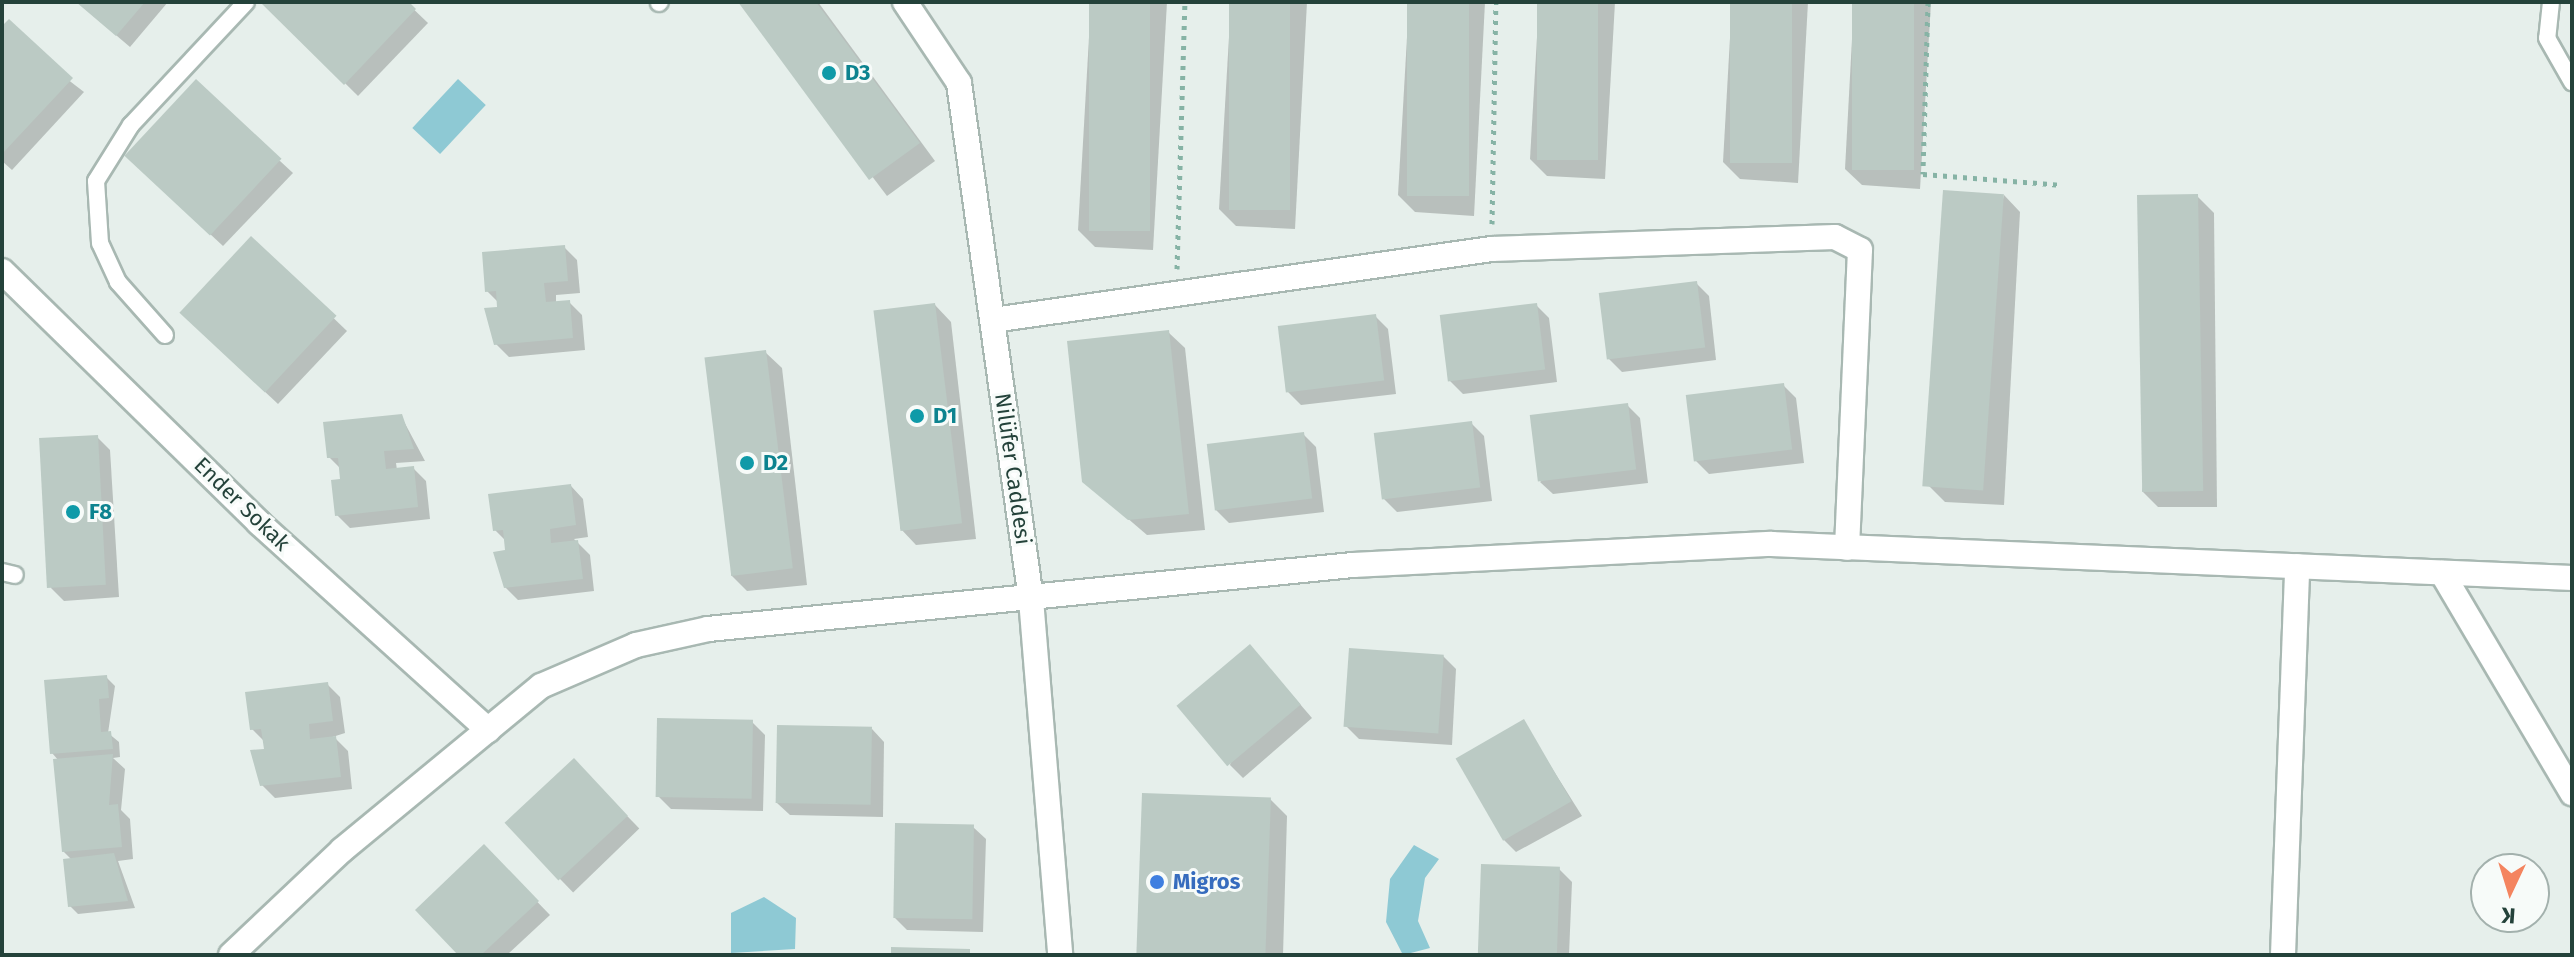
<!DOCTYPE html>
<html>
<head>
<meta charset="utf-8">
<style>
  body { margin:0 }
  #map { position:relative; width:2574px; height:957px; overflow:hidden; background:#e6efeb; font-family:"Fira Sans",sans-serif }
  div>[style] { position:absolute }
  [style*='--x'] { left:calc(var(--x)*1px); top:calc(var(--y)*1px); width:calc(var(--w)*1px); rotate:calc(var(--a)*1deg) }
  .water>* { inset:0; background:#8ec9d4; transform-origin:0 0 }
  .shadow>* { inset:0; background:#0003; transform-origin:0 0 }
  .building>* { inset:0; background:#bbcac4; transform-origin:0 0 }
  .path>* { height:5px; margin-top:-2.5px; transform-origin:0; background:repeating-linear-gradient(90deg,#86b3a5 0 4px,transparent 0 10px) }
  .roads { filter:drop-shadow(2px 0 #a8b8b2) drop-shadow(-2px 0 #a8b8b2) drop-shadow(0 2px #a8b8b2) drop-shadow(0 -2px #a8b8b2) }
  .service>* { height:16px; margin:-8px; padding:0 8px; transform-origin:8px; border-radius:8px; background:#fff }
  .minor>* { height:24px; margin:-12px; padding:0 12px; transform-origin:12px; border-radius:12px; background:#fff }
  .tertiary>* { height:24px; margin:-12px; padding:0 12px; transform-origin:12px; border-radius:12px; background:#fff }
  .dots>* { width:22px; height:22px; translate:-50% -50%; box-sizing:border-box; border:4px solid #f7fbf9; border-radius:50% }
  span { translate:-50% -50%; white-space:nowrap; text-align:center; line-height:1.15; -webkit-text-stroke:6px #f7fbf9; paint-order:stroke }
  .culture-label { font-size:22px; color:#0d838f; font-weight:700 }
  .left { translate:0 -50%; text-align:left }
  .street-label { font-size:22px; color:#24423a }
  .shop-label { font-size:22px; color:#366cbe; font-weight:700 }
  .frame { position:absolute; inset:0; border:4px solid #24423a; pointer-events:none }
  .north { position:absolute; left:2470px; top:853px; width:80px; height:80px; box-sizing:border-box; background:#f7fbf9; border:2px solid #a3b1ad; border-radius:50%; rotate:184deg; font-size:22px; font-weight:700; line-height:32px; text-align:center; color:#24423a }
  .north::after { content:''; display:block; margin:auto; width:28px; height:36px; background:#f4845f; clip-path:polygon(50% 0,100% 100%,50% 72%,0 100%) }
</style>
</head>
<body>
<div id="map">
  <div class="water">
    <i style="left:458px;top:79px;width:38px;height:67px;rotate:43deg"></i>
    <i style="clip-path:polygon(1414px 845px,1439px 859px,1425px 878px,1418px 921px,1430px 948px,1403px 955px,1386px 922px,1390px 879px)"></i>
    <i style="clip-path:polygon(764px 897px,796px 918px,795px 949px,731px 953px,731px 913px)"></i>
  </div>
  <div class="shadow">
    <i style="clip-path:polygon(77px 2px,168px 2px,130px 47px)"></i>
    <i style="clip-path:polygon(263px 2px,406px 2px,428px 23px,358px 96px)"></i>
    <i style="clip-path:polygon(818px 2px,935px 161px,887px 196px,741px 3px)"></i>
    <i style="clip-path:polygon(1091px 2px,1167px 2px,1153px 250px,1095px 247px,1078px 230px)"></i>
    <i style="clip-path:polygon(1231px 2px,1307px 2px,1295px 229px,1236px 226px,1219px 209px)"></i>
    <i style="clip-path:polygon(1409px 2px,1485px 2px,1474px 216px,1415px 212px,1398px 195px)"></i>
    <i style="clip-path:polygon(1539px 2px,1615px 2px,1605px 179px,1547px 176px,1530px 159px)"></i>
    <i style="clip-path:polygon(1732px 2px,1808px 2px,1798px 183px,1740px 179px,1723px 162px)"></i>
    <i style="clip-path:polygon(1854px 2px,1931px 2px,1920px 189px,1862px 185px,1845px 169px)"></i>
    <i style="clip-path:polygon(2px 29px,84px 92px,12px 170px,2px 161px)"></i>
    <i style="clip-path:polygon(280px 161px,293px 173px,223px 246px,139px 168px)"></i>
    <i style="clip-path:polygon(2004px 195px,2020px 212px,2004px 505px,1945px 502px,1929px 486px)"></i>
    <i style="clip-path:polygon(2197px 196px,2214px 213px,2217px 507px,2158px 507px,2142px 491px)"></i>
    <i style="clip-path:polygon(251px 239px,347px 331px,278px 404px,194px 325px)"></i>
    <i style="clip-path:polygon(564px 247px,577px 260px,580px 293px,556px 295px,556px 303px,569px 302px,582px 315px,585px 350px,509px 357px,496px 344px,498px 302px,487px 291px)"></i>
    <i style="clip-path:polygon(1696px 283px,1709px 296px,1716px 360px,1622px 372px,1609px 359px)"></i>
    <i style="clip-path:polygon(935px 305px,951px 322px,976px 539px,916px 545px,900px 528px)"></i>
    <i style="clip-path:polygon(1536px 305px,1549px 318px,1557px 382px,1463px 394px,1450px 381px)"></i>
    <i style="clip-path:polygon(1375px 316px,1388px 329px,1396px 394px,1301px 405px,1288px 392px)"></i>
    <i style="clip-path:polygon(1168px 332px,1185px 348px,1205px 530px,1147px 535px,1084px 481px)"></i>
    <i style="clip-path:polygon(765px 352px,782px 368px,807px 585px,747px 591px,731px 575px)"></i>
    <i style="clip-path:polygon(1783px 385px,1796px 398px,1804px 463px,1709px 474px,1696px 461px)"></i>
    <i style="clip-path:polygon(1627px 405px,1640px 418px,1648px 483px,1553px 494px,1540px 482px)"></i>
    <i style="clip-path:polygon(401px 416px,425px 461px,396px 463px,397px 470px,414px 469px,426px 481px,430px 519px,350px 528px,337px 515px,342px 470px,329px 457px)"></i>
    <i style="clip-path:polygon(1471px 423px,1484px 436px,1492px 501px,1397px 512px,1384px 499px)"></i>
    <i style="clip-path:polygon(1303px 434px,1316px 447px,1324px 512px,1229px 523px,1216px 510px)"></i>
    <i style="clip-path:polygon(97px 437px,110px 450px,119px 597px,64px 601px,51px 588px)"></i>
    <i style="clip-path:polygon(571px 486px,583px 499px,588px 537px,574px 539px,590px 555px,594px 591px,518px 600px,505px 587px,507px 542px,495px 530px)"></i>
    <i style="clip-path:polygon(1443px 656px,1456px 669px,1452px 745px,1359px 739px,1346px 726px)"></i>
    <i style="clip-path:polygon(1262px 660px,1312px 718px,1243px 778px,1230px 765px)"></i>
    <i style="clip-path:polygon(106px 677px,115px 686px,108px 733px,119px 742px,120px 757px,113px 758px,125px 769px,121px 810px,130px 819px,133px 859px,118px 861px,135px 908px,78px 914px,70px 906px,72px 860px,63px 851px,59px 761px,52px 753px)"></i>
    <i style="clip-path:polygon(327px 684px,340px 697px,345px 733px,323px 740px,335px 738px,348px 751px,352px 789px,275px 798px,262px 785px,265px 742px,252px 729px)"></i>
    <i style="clip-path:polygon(752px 722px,765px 735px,763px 811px,671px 809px,658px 796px)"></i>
    <i style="clip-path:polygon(1523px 722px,1582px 816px,1516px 852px,1503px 839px)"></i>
    <i style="clip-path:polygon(872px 729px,884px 742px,883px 817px,790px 815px,777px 803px)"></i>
    <i style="left:574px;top:761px;width:94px;height:92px;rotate:46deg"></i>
    <i style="clip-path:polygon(1270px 799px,1287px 816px,1283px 955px,1139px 955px)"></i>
    <i style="clip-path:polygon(973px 827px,986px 839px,983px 932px,907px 930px,894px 917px)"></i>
    <i style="clip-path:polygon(484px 847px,550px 915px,507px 955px,461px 955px)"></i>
    <i style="clip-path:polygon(1559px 869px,1572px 882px,1569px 955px,1479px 955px)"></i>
  </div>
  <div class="building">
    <i style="clip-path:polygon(76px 2px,145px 2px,116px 36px)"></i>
    <i style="clip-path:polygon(260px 2px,409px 2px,416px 9px,344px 85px)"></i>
    <i style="clip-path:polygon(738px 2px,816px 2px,920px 143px,869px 180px)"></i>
    <i style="left:1089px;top:2px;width:61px;height:229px"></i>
    <i style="left:1229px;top:2px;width:61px;height:208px"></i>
    <i style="left:1407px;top:2px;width:62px;height:194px"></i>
    <i style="left:1537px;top:2px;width:61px;height:158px"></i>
    <i style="left:1730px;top:2px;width:62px;height:161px"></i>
    <i style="left:1852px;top:2px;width:62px;height:168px"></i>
    <i style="clip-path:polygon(9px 19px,73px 78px,2px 154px,2px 26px)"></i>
    <i style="left:196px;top:79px;width:117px;height:105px;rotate:43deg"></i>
    <i style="left:1943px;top:190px;width:61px;height:297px;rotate:4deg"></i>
    <i style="left:2198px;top:194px;width:297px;height:61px;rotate:89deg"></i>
    <i style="left:251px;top:236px;width:117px;height:105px;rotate:43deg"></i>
    <i style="clip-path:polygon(565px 245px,568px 281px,544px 283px,546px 302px,570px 300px,573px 338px,494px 345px,484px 308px,497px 307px,496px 291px,485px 292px,482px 252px)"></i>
    <i style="left:1697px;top:281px;width:67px;height:99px;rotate:83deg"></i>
    <i style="left:935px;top:303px;width:222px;height:62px;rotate:83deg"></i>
    <i style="left:1537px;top:303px;width:67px;height:98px;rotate:83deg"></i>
    <i style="left:1376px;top:314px;width:67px;height:99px;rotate:83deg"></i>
    <i style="clip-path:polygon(1169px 330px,1189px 514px,1128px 520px,1082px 482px,1067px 341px)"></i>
    <i style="left:766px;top:350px;width:220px;height:62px;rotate:83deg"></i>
    <i style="left:1784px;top:383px;width:67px;height:99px;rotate:83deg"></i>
    <i style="left:1628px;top:403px;width:67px;height:99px;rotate:83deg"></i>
    <i style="clip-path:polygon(402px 414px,414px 449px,384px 451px,386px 469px,414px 466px,418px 507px,335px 516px,331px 480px,340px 479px,338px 458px,327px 458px,323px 422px)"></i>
    <i style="left:1472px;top:421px;width:67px;height:99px;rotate:83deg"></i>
    <i style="left:1304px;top:432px;width:67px;height:98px;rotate:83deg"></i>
    <i style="left:98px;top:435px;width:150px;height:59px;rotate:87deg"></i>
    <i style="clip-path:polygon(571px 484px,576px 525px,550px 529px,551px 543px,578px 540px,583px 579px,504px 588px,493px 552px,505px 550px,503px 530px,493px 531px,488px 494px)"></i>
    <i style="left:1250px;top:644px;width:79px;height:96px;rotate:50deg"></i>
    <i style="left:1349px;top:648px;width:95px;height:79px;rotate:4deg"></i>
    <i style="clip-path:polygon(107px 675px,109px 698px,99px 699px,101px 732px,111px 731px,113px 749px,50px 754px,44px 680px)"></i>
    <i style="clip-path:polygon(328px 682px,333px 721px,309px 724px,310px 739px,336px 736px,341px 777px,260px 786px,250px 750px,264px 749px,261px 729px,250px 730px,245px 692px)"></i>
    <i style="left:657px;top:718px;width:96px;height:79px;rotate:1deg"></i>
    <i style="left:1524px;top:719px;width:95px;height:79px;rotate:60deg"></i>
    <i style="left:777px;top:725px;width:95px;height:78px;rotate:1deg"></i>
    <i style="clip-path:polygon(113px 754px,109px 805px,118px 804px,122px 847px,62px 852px,53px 759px)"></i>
    <i style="left:574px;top:758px;width:79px;height:95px;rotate:47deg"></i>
    <i style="left:1142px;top:793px;width:129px;height:162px;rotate:2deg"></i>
    <i style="left:895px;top:823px;width:79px;height:95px;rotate:1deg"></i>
    <i style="clip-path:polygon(484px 844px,539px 901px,481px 955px,458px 955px,415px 910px)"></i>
    <i style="clip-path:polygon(114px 853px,128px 901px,68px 907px,63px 859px)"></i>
    <i style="left:1481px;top:864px;width:79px;height:91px;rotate:2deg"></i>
    <i style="clip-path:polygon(891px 947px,970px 949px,970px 955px,891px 955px)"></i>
  </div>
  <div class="path">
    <i style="--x:1928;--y:2;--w:172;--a:91.7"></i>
    <i style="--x:1923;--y:174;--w:139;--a:4.5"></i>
    <i style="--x:1492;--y:224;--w:222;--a:-89"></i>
    <i style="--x:1177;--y:269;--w:267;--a:-88.3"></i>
  </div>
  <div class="roads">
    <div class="service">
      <i style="--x:2551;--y:2;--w:36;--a:96"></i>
      <i style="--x:2547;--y:38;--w:51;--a:60.4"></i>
      <i style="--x:659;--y:3;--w:1;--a:-45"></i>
      <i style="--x:165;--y:335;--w:71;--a:-131.6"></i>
      <i style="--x:118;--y:282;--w:43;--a:-114.8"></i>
      <i style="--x:100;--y:243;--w:62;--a:-93.7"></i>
      <i style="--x:96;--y:181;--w:66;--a:-58"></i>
      <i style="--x:131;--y:125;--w:168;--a:-46.9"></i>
      <i style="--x:2;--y:572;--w:13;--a:13"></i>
    </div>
    <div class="minor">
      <i style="--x:2;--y:271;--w:360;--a:44.4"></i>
      <i style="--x:259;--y:523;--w:309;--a:42.1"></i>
      <i style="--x:993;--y:320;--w:504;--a:-8.1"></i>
      <i style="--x:1492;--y:249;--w:343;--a:-2"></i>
      <i style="--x:1835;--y:237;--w:28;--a:27"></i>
      <i style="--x:1860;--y:250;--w:298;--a:92.5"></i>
      <i style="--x:2442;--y:573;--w:256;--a:59.4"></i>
      <i style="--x:231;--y:955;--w:153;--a:-43.4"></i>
      <i style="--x:342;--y:850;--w:258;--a:-39.5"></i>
      <i style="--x:541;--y:686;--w:103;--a:-23.3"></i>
      <i style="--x:636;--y:645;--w:74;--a:-12.5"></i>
      <i style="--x:708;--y:629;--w:648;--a:-5.67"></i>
      <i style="--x:1353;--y:565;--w:419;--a:-2.9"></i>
      <i style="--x:1771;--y:544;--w:802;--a:2.43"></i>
      <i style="--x:2283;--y:955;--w:389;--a:-87.9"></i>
    </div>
    <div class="tertiary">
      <i style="--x:905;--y:2;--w:97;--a:56.3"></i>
      <i style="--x:959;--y:83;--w:521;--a:82.06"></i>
      <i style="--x:1031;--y:599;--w:357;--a:85.3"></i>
    </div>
  </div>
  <div class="dots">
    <i style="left:829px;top:73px;background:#0f9aa8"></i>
    <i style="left:917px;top:416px;background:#0f9aa8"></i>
    <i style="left:747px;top:463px;background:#0f9aa8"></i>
    <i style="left:73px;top:512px;background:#0f9aa8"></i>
    <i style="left:1157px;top:882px;background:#3f7fe0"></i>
  </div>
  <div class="culture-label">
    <span class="left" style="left:845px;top:73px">D3</span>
    <span class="left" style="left:933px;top:416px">D1</span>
    <span class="left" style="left:763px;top:463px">D2</span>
    <span class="left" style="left:89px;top:512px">F8</span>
  </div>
  <div class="street-label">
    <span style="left:1013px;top:469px;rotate:82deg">Nilüfer Caddesi</span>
    <span style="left:242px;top:504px;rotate:44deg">Ender Sokak</span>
  </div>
  <div class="shop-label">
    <span class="left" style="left:1173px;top:882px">Migros</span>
  </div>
  <div class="frame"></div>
  <div class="north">K</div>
</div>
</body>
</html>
